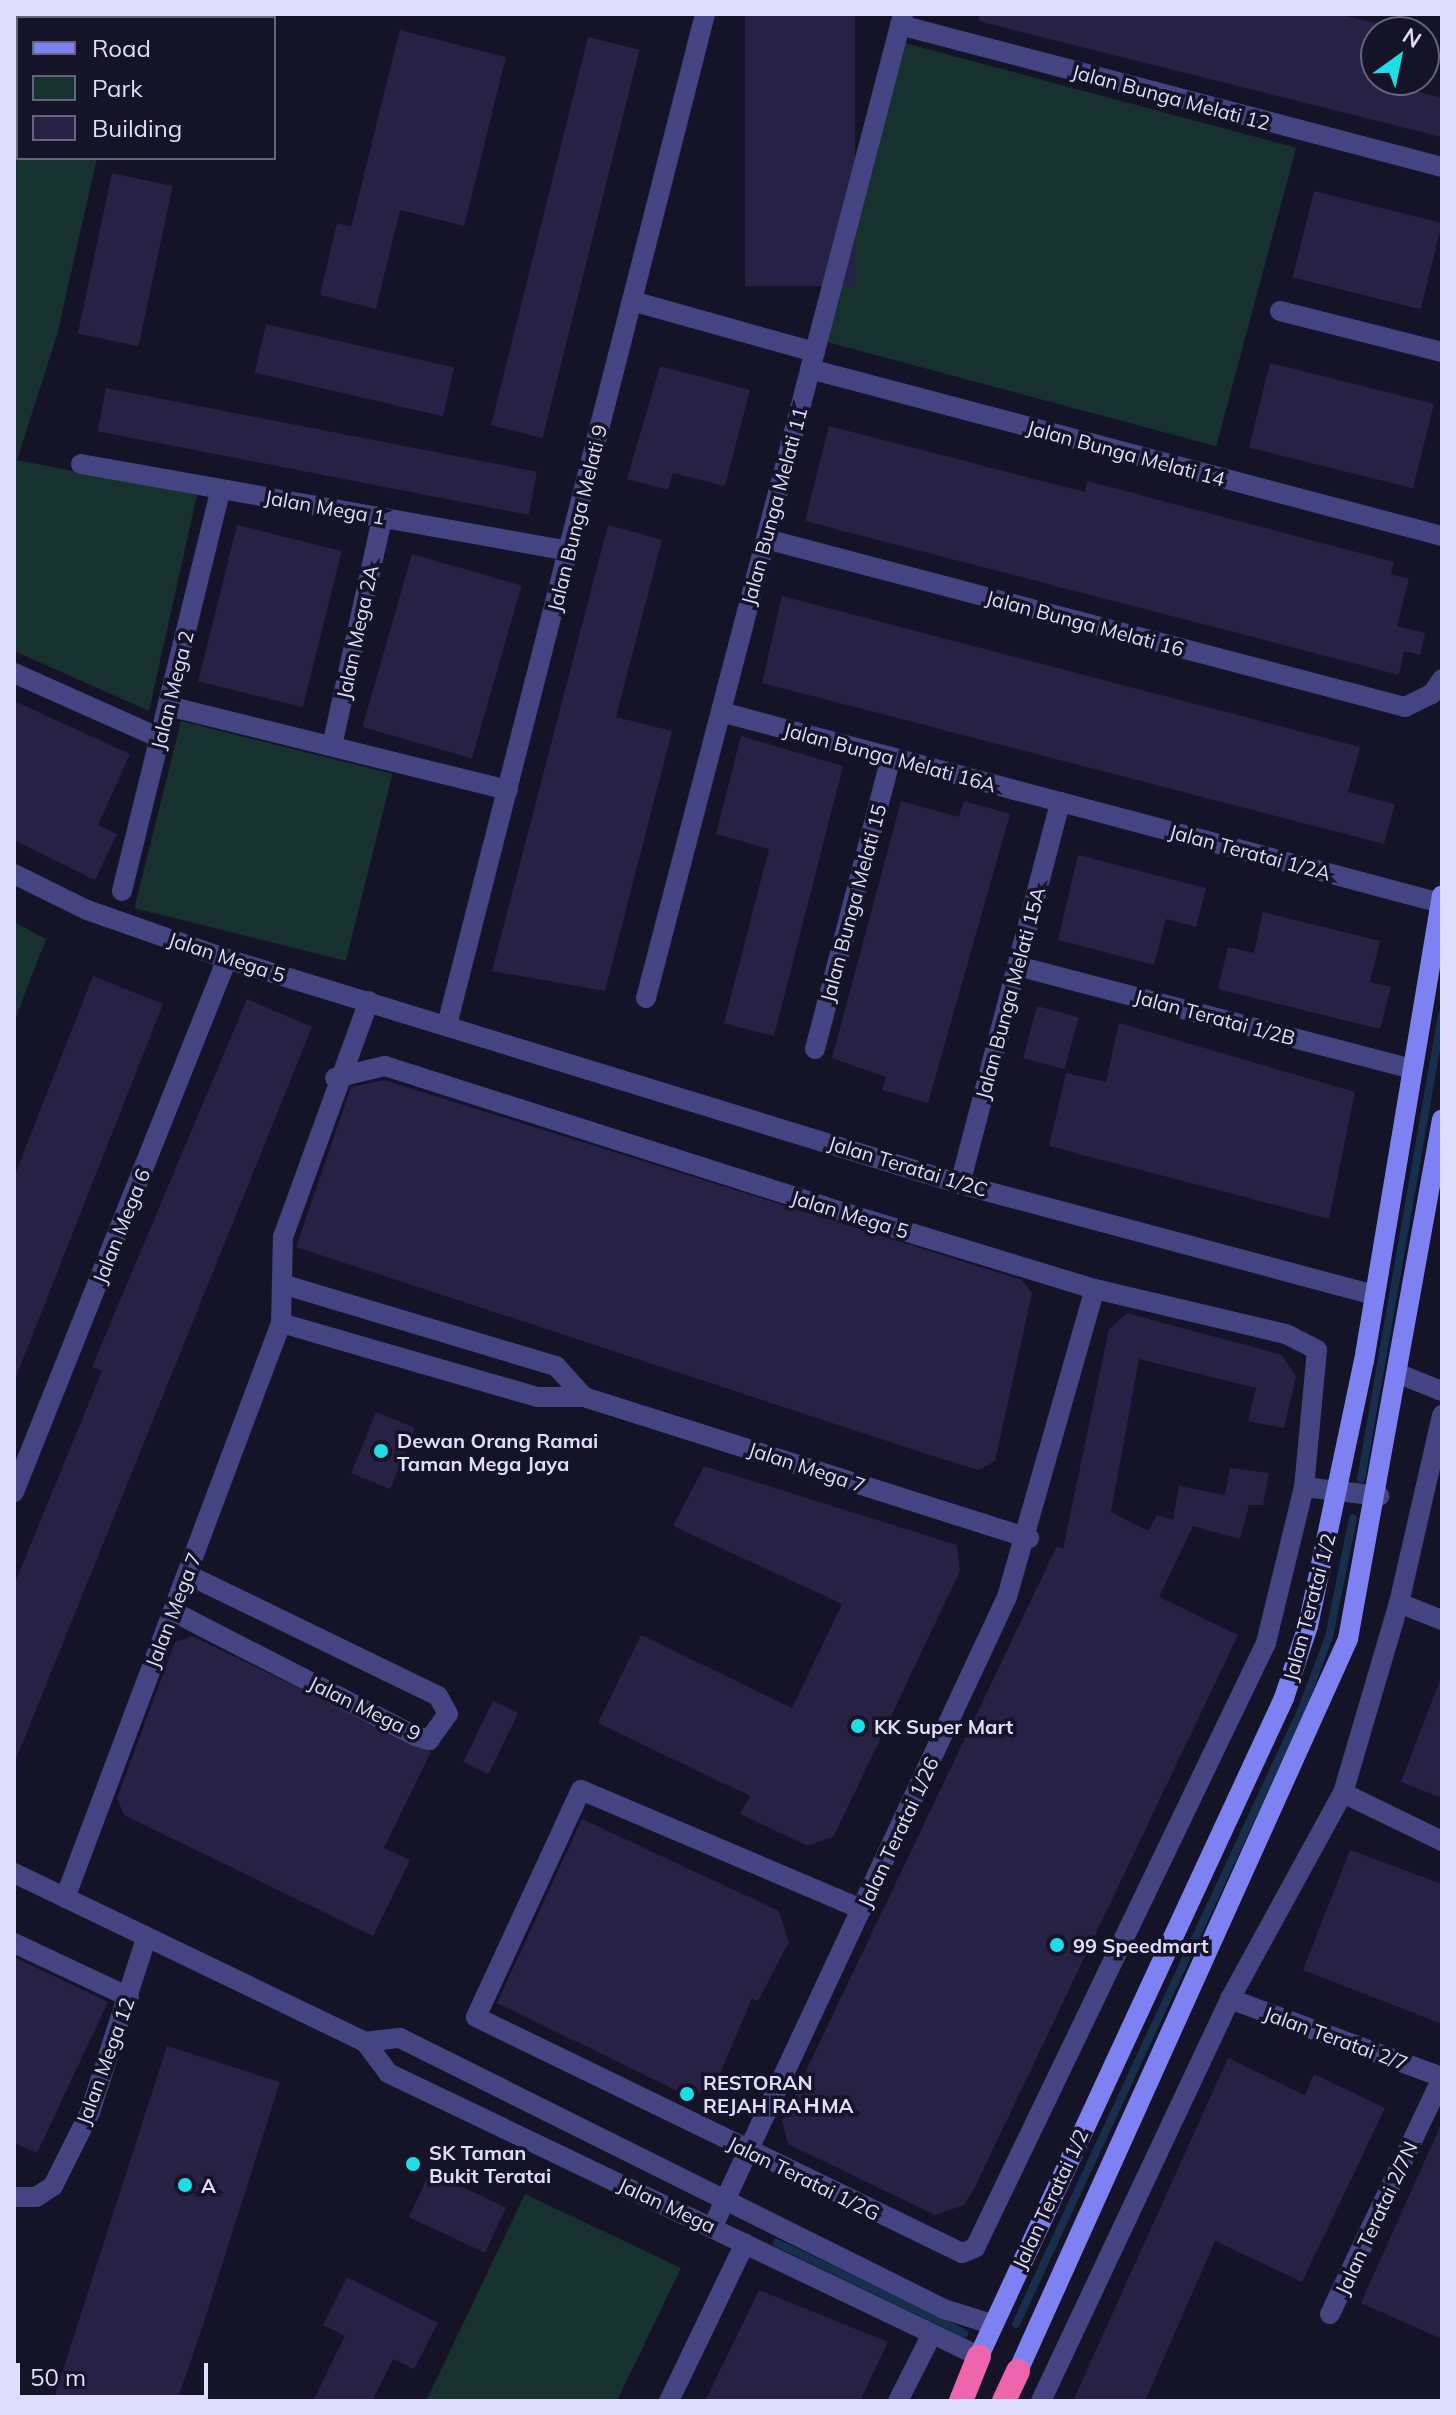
<!DOCTYPE html>
<html>
<head>
<meta charset="utf-8">
<style>
  body { margin:0 }
  #map { position:relative; width:1456px; height:2415px; overflow:hidden; background:#151327; font-family:Mulish,"Noto Sans SC",sans-serif }
  div>[style] { position:absolute }
  [style*='--x'] { left:calc(var(--x)*1px); top:calc(var(--y)*1px); width:calc(var(--w)*1px); rotate:calc(var(--a)*1deg) }
  .green>* { inset:0; background:#17312e; transform-origin:0 0 }
  .stream>* { height:8px; margin:-4px; padding:0 4px; transform-origin:4px; border-radius:4px; background:#172e4c }
  .building>* { inset:0; background:#272146; transform-origin:0 0 }
  .street>* { height:20px; margin:-10px; padding:0 10px; transform-origin:10px; border-radius:10px; background:#434481 }
  .secondary>* { height:20px; margin:-10px; padding:0 10px; transform-origin:10px; border-radius:10px; background:#7e81f1 }
  .highway>* { height:24px; margin:-12px; padding:0 12px; transform-origin:12px; border-radius:12px; background:#ee65ae }
  .dots>* { width:22px; height:22px; translate:-50% -50%; box-sizing:border-box; border:4px solid #151327; border-radius:50% }
  span { translate:-50% -50%; white-space:nowrap; text-align:center; line-height:1.15; -webkit-text-stroke:7px #151327; paint-order:stroke }
  .street-label { font-size:20px; color:#dfddfb }
  .poi-label { font-size:20px; color:#dfddfb; font-weight:700 }
  .left { translate:0 -50%; text-align:left }
  .frame { position:absolute; inset:0; border:16px solid #dfddfb; pointer-events:none }
  .legend { position:absolute; left:16px; top:16px; width:260px; height:144px; box-sizing:border-box; background:#151327; border:2px solid #66647c; margin:0; padding:10px 14px; list-style:none; font-size:24px; color:#dfddfb }
  .legend li { display:flex; align-items:center; gap:16px; height:40px }
  .legend b { width:40px; border:2px solid #66647c }
  .north { position:absolute; left:1360px; top:16px; width:80px; height:80px; box-sizing:border-box; background:#151327; border:2px solid #66647c; border-radius:50%; rotate:33deg; font-size:22px; font-weight:700; line-height:32px; text-align:center; color:#dfddfb }
  .north::after { content:''; display:block; margin:auto; width:28px; height:36px; background:#1edde6; clip-path:polygon(50% 0,100% 100%,50% 72%,0 100%) }
  .scale { position:absolute; left:16px; top:2363px; width:192px; height:36px; box-sizing:border-box; border:4px solid #dfddfb; border-top:0; padding-left:10px; font-size:24px; line-height:28px; white-space:nowrap; color:#dfddfb; -webkit-text-stroke:6px #151327; paint-order:stroke }
</style>
</head>
<body>
<div id="map">
  <div class="green">
    <i style="left:905px;top:43px;width:405px;height:309px;rotate:15deg"></i>
    <i style="clip-path:polygon(14px 132px,18px 158px,97px 158px,57px 335px,17px 460px,197px 495px,149px 711px,14px 651px)"></i>
    <i style="left:181px;top:721px;width:218px;height:193px;rotate:14deg"></i>
    <i style="clip-path:polygon(14px 922px,46px 939px,14px 1022px)"></i>
    <i style="clip-path:polygon(525px 2194px,681px 2268px,617px 2401px,426px 2401px)"></i>
  </div>
  <div class="stream">
    <i style="--x:1361;--y:1479;--w:472;--a:-80.1"></i>
    <i style="--x:777;--y:2243;--w:208;--a:25.7"></i>
    <i style="--x:1016;--y:2324;--w:676;--a:-65.07"></i>
    <i style="--x:1301;--y:1711;--w:79;--a:-69.3"></i>
    <i style="--x:1329;--y:1637;--w:121;--a:-78.6"></i>
  </div>
  <div class="building">
    <i style="left:745px;top:14px;width:110px;height:272px"></i>
    <i style="clip-path:polygon(979px 14px,1336px 14px,1376px 23px,1376px 80px,1442px 98px,1442px 137px,1045px 38px,979px 21px)"></i>
    <i style="clip-path:polygon(400px 30px,506px 57px,464px 226px,400px 210px,376px 309px,320px 295px,337px 223px,351px 227px)"></i>
    <i style="left:588px;top:37px;width:53px;height:400px;rotate:14deg"></i>
    <i style="left:112px;top:173px;width:62px;height:164px;rotate:12deg"></i>
    <i style="left:1314px;top:191px;width:132px;height:89px;rotate:14deg"></i>
    <i style="left:266px;top:324px;width:193px;height:50px;rotate:13deg"></i>
    <i style="left:1270px;top:363px;width:169px;height:87px;rotate:14deg"></i>
    <i style="clip-path:polygon(660px 366px,750px 390px,725px 486px,673px 473px,668px 490px,627px 479px)"></i>
    <i style="left:106px;top:388px;width:439px;height:44px;rotate:11deg"></i>
    <i style="clip-path:polygon(829px 426px,1085px 492px,1087px 481px,1394px 562px,1391px 574px,1409px 579px,1397px 626px,1425px 633px,1420px 655px,1404px 651px,1399px 675px,805px 521px)"></i>
    <i style="left:237px;top:525px;width:108px;height:161px;rotate:14deg"></i>
    <i style="clip-path:polygon(608px 525px,662px 540px,616px 717px,672px 731px,605px 991px,492px 971px)"></i>
    <i style="left:412px;top:554px;width:114px;height:180px;rotate:16deg"></i>
    <i style="clip-path:polygon(782px 596px,1360px 747px,1348px 792px,1395px 804px,1384px 844px,762px 683px)"></i>
    <i style="clip-path:polygon(14px 701px,130px 754px,98px 825px,117px 834px,95px 880px,14px 840px)"></i>
    <i style="clip-path:polygon(741px 736px,843px 766px,774px 1036px,724px 1023px,769px 849px,716px 834px)"></i>
    <i style="clip-path:polygon(901px 801px,959px 817px,964px 801px,1010px 814px,928px 1103px,882px 1090px,886px 1077px,832px 1058px)"></i>
    <i style="clip-path:polygon(1078px 855px,1206px 888px,1196px 927px,1166px 919px,1154px 965px,1058px 940px)"></i>
    <i style="clip-path:polygon(1263px 912px,1380px 941px,1370px 982px,1391px 987px,1380px 1029px,1218px 989px,1228px 947px,1254px 953px)"></i>
    <i style="clip-path:polygon(93px 976px,163px 1004px,14px 1382px,14px 1177px)"></i>
    <i style="clip-path:polygon(247px 999px,312px 1027px,14px 1764px,14px 1585px,102px 1371px,92px 1367px)"></i>
    <i style="left:1037px;top:1006px;width:43px;height:54px;rotate:15deg"></i>
    <i style="clip-path:polygon(1119px 1023px,1355px 1092px,1329px 1219px,1049px 1146px,1066px 1073px,1106px 1082px)"></i>
    <i style="clip-path:polygon(384px 1080px,1022px 1280px,1032px 1293px,995px 1461px,978px 1470px,939px 1458px,296px 1247px,351px 1087px)"></i>
    <i style="clip-path:polygon(1127px 1313px,1282px 1355px,1296px 1377px,1284px 1428px,1248px 1421px,1256px 1388px,1139px 1359px,1111px 1512px,1148px 1531px,1157px 1515px,1173px 1520px,1179px 1486px,1225px 1495px,1230px 1468px,1269px 1473px,1263px 1505px,1249px 1505px,1240px 1539px,1193px 1526px,1159px 1597px,1238px 1635px,974px 2189px,964px 2205px,935px 2215px,788px 2144px,782px 2121px,1057px 1546px,1063px 1549px,1109px 1329px)"></i>
    <i style="left:376px;top:1412px;width:42px;height:66px;rotate:22deg"></i>
    <i style="clip-path:polygon(704px 1466px,957px 1545px,960px 1571px,834px 1836px,808px 1846px,740px 1814px,750px 1796px,598px 1723px,641px 1635px,792px 1708px,842px 1604px,673px 1526px)"></i>
    <i style="clip-path:polygon(192px 1636px,431px 1752px,384px 1848px,410px 1860px,373px 1936px,124px 1815px,117px 1798px,175px 1642px)"></i>
    <i style="clip-path:polygon(1440px 1680px,1442px 1680px,1442px 1798px,1401px 1782px)"></i>
    <i style="left:493px;top:1701px;width:28px;height:68px;rotate:26deg"></i>
    <i style="clip-path:polygon(582px 1819px,779px 1911px,789px 1942px,758px 2001px,752px 1998px,714px 2088px,690px 2097px,497px 2003px)"></i>
    <i style="clip-path:polygon(1350px 1850px,1442px 1884px,1442px 2024px,1303px 1970px)"></i>
    <i style="clip-path:polygon(14px 1957px,108px 2002px,37px 2153px,14px 2143px)"></i>
    <i style="clip-path:polygon(167px 2046px,280px 2082px,203px 2325px,177px 2401px,53px 2401px)"></i>
    <i style="clip-path:polygon(1228px 2058px,1305px 2095px,1314px 2074px,1385px 2108px,1302px 2282px,1215px 2241px,1145px 2401px,1073px 2401px)"></i>
    <i style="clip-path:polygon(1442px 2122px,1442px 2339px,1361px 2303px)"></i>
    <i style="left:430px;top:2172px;width:84px;height:50px;rotate:25deg"></i>
    <i style="clip-path:polygon(347px 2277px,438px 2323px,414px 2369px,393px 2359px,372px 2401px,313px 2401px,345px 2336px,323px 2325px)"></i>
    <i style="clip-path:polygon(759px 2290px,888px 2342px,860px 2401px,705px 2401px)"></i>
  </div>
  <div class="street">
    <i style="--x:900;--y:25;--w:560;--a:14.68"></i>
    <i style="--x:632;--y:301;--w:190;--a:15.6"></i>
    <i style="--x:1280;--y:311;--w:167;--a:14.2"></i>
    <i style="--x:810;--y:369;--w:654;--a:14.8"></i>
    <i style="--x:81;--y:464;--w:495;--a:10.1"></i>
    <i style="--x:766;--y:539;--w:661;--a:14.73"></i>
    <i style="--x:1405;--y:707;--w:30;--a:-26"></i>
    <i style="--x:1432;--y:694;--w:18;--a:-56"></i>
    <i style="--x:14;--y:673;--w:160;--a:24"></i>
    <i style="--x:168;--y:706;--w:350;--a:13.9"></i>
    <i style="--x:721;--y:712;--w:745;--a:14.86"></i>
    <i style="--x:332;--y:746;--w:233;--a:-77.6"></i>
    <i style="--x:14;--y:874;--w:81;--a:26.3"></i>
    <i style="--x:87;--y:910;--w:148;--a:19.3"></i>
    <i style="--x:227;--y:959;--w:767;--a:17.06"></i>
    <i style="--x:960;--y:1184;--w:428;--a:15"></i>
    <i style="--x:122;--y:891;--w:414;--a:-76.2"></i>
    <i style="--x:1017;--y:966;--w:408;--a:14.6"></i>
    <i style="--x:646;--y:998;--w:1017;--a:-75.36"></i>
    <i style="--x:448;--y:1021;--w:1039;--a:-75.68"></i>
    <i style="--x:815;--y:1049;--w:302;--a:-75.4"></i>
    <i style="--x:335;--y:1078;--w:51;--a:-13.5"></i>
    <i style="--x:385;--y:1066;--w:463;--a:17.7"></i>
    <i style="--x:826;--y:1207;--w:281;--a:17"></i>
    <i style="--x:1095;--y:1289;--w:196;--a:13.3"></i>
    <i style="--x:1286;--y:1334;--w:35;--a:27"></i>
    <i style="--x:1317;--y:1350;--w:138;--a:95.4"></i>
    <i style="--x:1304;--y:1487;--w:161;--a:103.7"></i>
    <i style="--x:1266;--y:1643;--w:671;--a:115.69"></i>
    <i style="--x:975;--y:2248;--w:14;--a:159"></i>
    <i style="--x:962;--y:2253;--w:540;--a:-154.1"></i>
    <i style="--x:476;--y:2017;--w:250;--a:-65.2"></i>
    <i style="--x:581;--y:1790;--w:305;--a:23"></i>
    <i style="--x:960;--y:1184;--w:395;--a:-75.3"></i>
    <i style="--x:282;--y:1284;--w:286;--a:16.7"></i>
    <i style="--x:556;--y:1366;--w:42;--a:47.9"></i>
    <i style="--x:281;--y:1323;--w:266;--a:16.1"></i>
    <i style="--x:537;--y:1397;--w:47;--a:0"></i>
    <i style="--x:584;--y:1397;--w:467;--a:17.6"></i>
    <i style="--x:1399;--y:1374;--w:46;--a:21.6"></i>
    <i style="--x:1304;--y:1487;--w:76;--a:6.8"></i>
    <i style="--x:14;--y:1492;--w:574;--a:-68.22"></i>
    <i style="--x:1399;--y:1603;--w:46;--a:21.6"></i>
    <i style="--x:174;--y:1612;--w:271;--a:27.2"></i>
    <i style="--x:415;--y:1736;--w:15;--a:16"></i>
    <i style="--x:429;--y:1740;--w:32;--a:-54"></i>
    <i style="--x:448;--y:1714;--w:21;--a:-119"></i>
    <i style="--x:438;--y:1696;--w:279;--a:-154.1"></i>
    <i style="--x:1343;--y:1793;--w:110;--a:25.9"></i>
    <i style="--x:14;--y:1873;--w:390;--a:25.7"></i>
    <i style="--x:365;--y:2042;--w:39;--a:53"></i>
    <i style="--x:388;--y:2073;--w:655;--a:25.59"></i>
    <i style="--x:979;--y:2356;--w:13;--a:119"></i>
    <i style="--x:65;--y:1898;--w:614;--a:-69.41"></i>
    <i style="--x:281;--y:1323;--w:86;--a:-88.7"></i>
    <i style="--x:283;--y:1237;--w:251;--a:-70"></i>
    <i style="--x:14;--y:1943;--w:127;--a:25.2"></i>
    <i style="--x:1230;--y:1999;--w:226;--a:20.2"></i>
    <i style="--x:365;--y:2042;--w:35;--a:-7"></i>
    <i style="--x:400;--y:2038;--w:608;--a:26.48"></i>
    <i style="--x:944;--y:2309;--w:49;--a:17.7"></i>
    <i style="--x:14;--y:2197;--w:22;--a:0"></i>
    <i style="--x:36;--y:2197;--w:20;--a:-33"></i>
    <i style="--x:53;--y:2186;--w:83;--a:-63.4"></i>
    <i style="--x:90;--y:2112;--w:182;--a:-72.1"></i>
    <i style="--x:713;--y:2226;--w:694;--a:-64.95"></i>
    <i style="--x:1007;--y:1597;--w:320;--a:-74.1"></i>
    <i style="--x:1330;--y:2314;--w:261;--a:-64.6"></i>
    <i style="--x:669;--y:2401;--w:175;--a:-64.3"></i>
    <i style="--x:898;--y:2401;--w:75;--a:-63.1"></i>
    <i style="--x:1041;--y:2401;--w:444;--a:-64.8"></i>
    <i style="--x:1230;--y:1999;--w:235;--a:-61.3"></i>
    <i style="--x:1343;--y:1793;--w:198;--a:-73.6"></i>
    <i style="--x:1399;--y:1603;--w:193;--a:-77.1"></i>
  </div>
  <div class="secondary">
    <i style="--x:979;--y:2356;--w:725;--a:-65.13"></i>
    <i style="--x:1284;--y:1698;--w:76;--a:-71.6"></i>
    <i style="--x:1308;--y:1626;--w:271;--a:-78.1"></i>
    <i style="--x:1364;--y:1361;--w:472;--a:-80.5"></i>
    <i style="--x:1018;--y:2371;--w:803;--a:-65.73"></i>
    <i style="--x:1348;--y:1639;--w:528;--a:-79.75"></i>
  </div>
  <div class="highway">
    <i style="--x:961;--y:2401;--w:48;--a:-68.2"></i>
    <i style="--x:1004;--y:2401;--w:33;--a:-65"></i>
  </div>
  <div class="dots">
    <i style="left:381px;top:1451px;background:#1edde6"></i>
    <i style="left:858px;top:1726px;background:#1edde6"></i>
    <i style="left:1057px;top:1945px;background:#1edde6"></i>
    <i style="left:687px;top:2094px;background:#1edde6"></i>
    <i style="left:413px;top:2164px;background:#1edde6"></i>
    <i style="left:185px;top:2185px;background:#1edde6"></i>
  </div>
  <div class="street-label">
    <span style="left:1171px;top:97px;rotate:15deg">Jalan Bunga Melati 12</span>
    <span style="left:1126px;top:453px;rotate:15deg">Jalan Bunga Melati 14</span>
    <span style="left:774px;top:506px;rotate:-75deg">Jalan Bunga Melati 11</span>
    <span style="left:325px;top:507px;rotate:10deg">Jalan Mega 1</span>
    <span style="left:577px;top:518px;rotate:-76deg">Jalan Bunga Melati 9</span>
    <span style="left:1085px;top:623px;rotate:15deg">Jalan Bunga Melati 16</span>
    <span style="left:357px;top:632px;rotate:-78deg">Jalan Mega 2A</span>
    <span style="left:172px;top:690px;rotate:-76deg">Jalan Mega 2</span>
    <span style="left:890px;top:757px;rotate:15deg">Jalan Bunga Melati 16A</span>
    <span style="left:1250px;top:852px;rotate:15deg">Jalan Teratai 1/2A</span>
    <span style="left:853px;top:903px;rotate:-75deg">Jalan Bunga Melati 15</span>
    <span style="left:227px;top:957px;rotate:18deg">Jalan Mega 5</span>
    <span style="left:1010px;top:993px;rotate:-75deg">Jalan Bunga Melati 15A</span>
    <span style="left:1215px;top:1017px;rotate:15deg">Jalan Teratai 1/2B</span>
    <span style="left:908px;top:1166px;rotate:17deg">Jalan Teratai 1/2C</span>
    <span style="left:850px;top:1214px;rotate:17deg">Jalan Mega 5</span>
    <span style="left:121px;top:1226px;rotate:-68deg">Jalan Mega 6</span>
    <span style="left:807px;top:1467px;rotate:18deg">Jalan Mega 7</span>
    <span style="left:1309px;top:1607px;rotate:-75deg">Jalan Teratai 1/2</span>
    <span style="left:173px;top:1610px;rotate:-69deg">Jalan Mega 7</span>
    <span style="left:365px;top:1708px;rotate:26deg">Jalan Mega 9</span>
    <span style="left:898px;top:1832px;rotate:-65deg">Jalan Teratai 1/26</span>
    <span style="left:1336px;top:2038px;rotate:20deg">Jalan Teratai 2/7</span>
    <span style="left:105px;top:2061px;rotate:-70deg">Jalan Mega 12</span>
    <span style="left:804px;top:2178px;rotate:26deg">Jalan Teratai 1/2G</span>
    <span style="left:1050px;top:2199px;rotate:-65deg">Jalan Teratai 1/2</span>
    <span style="left:667px;top:2205px;rotate:25deg">Jalan Mega</span>
    <span style="left:1376px;top:2218px;rotate:-65deg">Jalan Teratai 2/7N</span>
  </div>
  <div class="poi-label">
    <span class="left" style="left:397px;top:1452px">Dewan Orang Ramai<br>Taman Mega Jaya</span>
    <span class="left" style="left:874px;top:1726px">KK Super Mart</span>
    <span class="left" style="left:1073px;top:1945px">99 Speedmart</span>
    <span class="left" style="left:703px;top:2094px">RESTORAN<br>REJAH RAＨMA</span>
    <span class="left" style="left:429px;top:2164px">SK Taman<br>Bukit Teratai</span>
    <span class="left" style="left:201px;top:2185px">A</span>
  </div>
  <div class="frame"></div>
  <ul class="legend">
  <li><b style="height:10px;background:#7e81f1"></b>Road</li>
  <li><b style="height:22px;background:#17312e"></b>Park</li>
  <li><b style="height:22px;background:#272146"></b>Building</li>
  </ul>
  <div class="north">N</div>
  <div class="scale">50 m</div>
</div>
</body>
</html>
